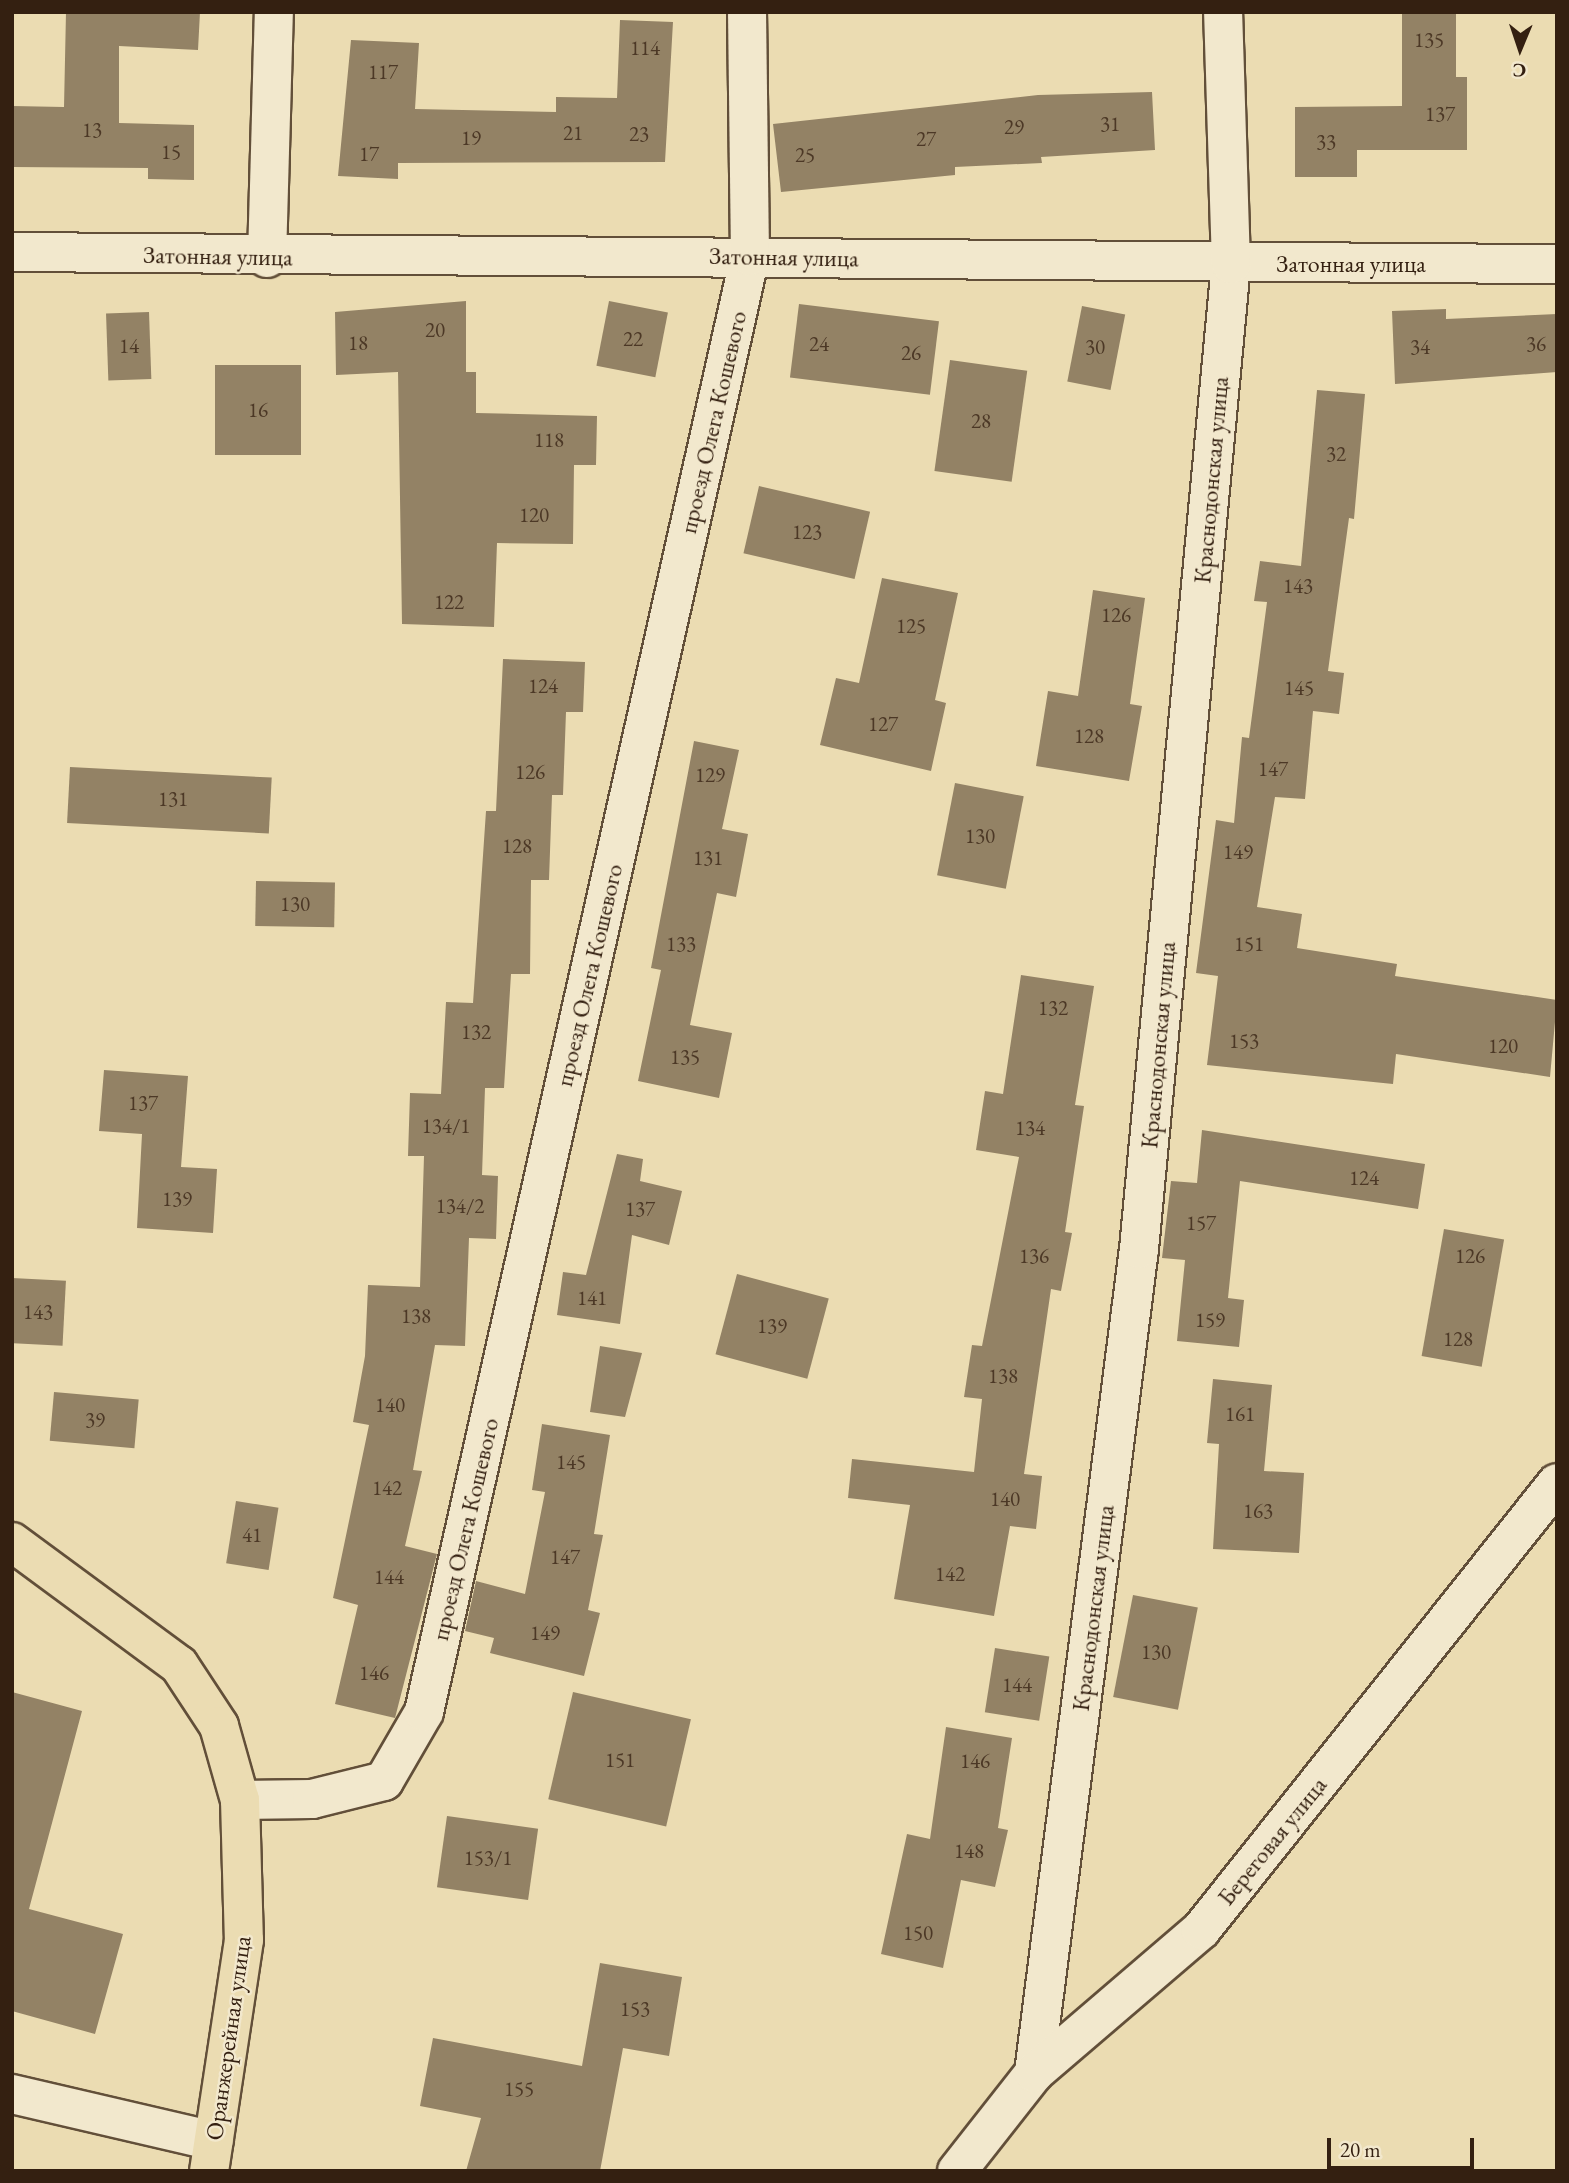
<!DOCTYPE html>
<html>
<head>
<meta charset="utf-8">
<style>
  body { margin:0 }
  #map { position:relative; width:1569px; height:2183px; overflow:hidden; background:#ebdcb2; font-family:"EB Garamond",serif }
  div>[style] { position:absolute }
  [style*='--x'] { left:calc(var(--x)*1px); top:calc(var(--y)*1px); width:calc(var(--w)*1px); rotate:calc(var(--a)*1deg) }
  .building>* { inset:0; background:#938265; transform-origin:0 0 }
  .roads { filter:drop-shadow(2px 0 #624f39) drop-shadow(-2px 0 #624f39) drop-shadow(0 2px #624f39) drop-shadow(0 -2px #624f39) }
  .minor>* { height:38px; margin:-19px; padding:0 19px; transform-origin:19px; border-radius:19px; background:#f2e8cd }
  .major>* { height:38px; margin:-19px; padding:0 19px; transform-origin:19px; border-radius:19px; background:#ebdcb2 }
  span { translate:-50% -50%; white-space:nowrap; text-align:center; line-height:1.15; -webkit-text-stroke:5px #f2e8cd; paint-order:stroke }
  .number-label { font-size:21px; color:#4c3826 }
  .number-label span { -webkit-text-stroke-width:0 }
  .street-label { font-size:24px; color:#342011 }
  .frame { position:absolute; inset:0; border:14px solid #342011; pointer-events:none }
  .north { position:absolute; left:1485px; top:14px; width:70px; height:70px; -webkit-text-stroke:5px #f2e8cd; paint-order:stroke; rotate:182deg; font-size:19px; font-weight:700; line-height:28px; text-align:center; color:#342011 }
  .north::after { content:''; display:block; margin:auto; width:24px; height:32px; background:#342011; clip-path:polygon(50% 0,100% 100%,50% 72%,0 100%) }
  .scale { position:absolute; left:1327px; top:2138px; width:147px; height:32px; box-sizing:border-box; border:4px solid #342011; border-top:0; padding-left:9px; font-size:21px; line-height:24px; white-space:nowrap; color:#342011; -webkit-text-stroke:5px #f2e8cd; paint-order:stroke }
</style>
</head>
<body>
<div id="map">
  <div class="building">
    <i style="clip-path:polygon(66px 12px,200px 12px,198px 50px,119px 46px,119px 123px,194px 125px,194px 180px,148px 179px,148px 168px,12px 167px,12px 106px,64px 107px)"></i>
    <i style="clip-path:polygon(1402px 12px,1456px 12px,1456px 77px,1467px 77px,1467px 150px,1357px 150px,1357px 177px,1295px 177px,1295px 107px,1402px 106px)"></i>
    <i style="clip-path:polygon(620px 20px,673px 22px,665px 162px,398px 163px,398px 179px,338px 176px,351px 40px,419px 43px,415px 109px,556px 112px,556px 97px,617px 98px)"></i>
    <i style="clip-path:polygon(1152px 92px,1155px 150px,1041px 157px,1042px 163px,955px 167px,955px 175px,781px 192px,773px 124px,1038px 95px)"></i>
    <i style="clip-path:polygon(466px 301px,466px 372px,476px 372px,476px 413px,597px 416px,596px 465px,574px 465px,573px 544px,497px 543px,494px 627px,402px 624px,398px 372px,336px 375px,335px 312px)"></i>
    <i style="left:609px;top:301px;width:60px;height:66px;rotate:11deg"></i>
    <i style="left:799px;top:304px;width:141px;height:74px;rotate:7deg"></i>
    <i style="left:1082px;top:306px;width:44px;height:77px;rotate:11deg"></i>
    <i style="clip-path:polygon(1446px 309px,1446px 319px,1557px 314px,1557px 372px,1395px 384px,1392px 311px)"></i>
    <i style="left:149px;top:312px;width:67px;height:43px;rotate:88deg"></i>
    <i style="left:950px;top:360px;width:78px;height:112px;rotate:8deg"></i>
    <i style="left:215px;top:365px;width:86px;height:90px"></i>
    <i style="clip-path:polygon(1317px 390px,1365px 394px,1354px 519px,1349px 518px,1328px 671px,1344px 673px,1339px 714px,1313px 711px,1305px 799px,1275px 797px,1257px 907px,1302px 914px,1297px 948px,1397px 964px,1395px 976px,1557px 1000px,1550px 1077px,1396px 1054px,1393px 1084px,1207px 1065px,1218px 976px,1196px 973px,1216px 820px,1234px 823px,1242px 737px,1249px 738px,1267px 602px,1254px 601px,1260px 561px,1301px 566px)"></i>
    <i style="left:759px;top:486px;width:114px;height:69px;rotate:13deg"></i>
    <i style="clip-path:polygon(882px 578px,958px 593px,935px 700px,946px 703px,931px 771px,820px 745px,836px 678px,859px 683px)"></i>
    <i style="clip-path:polygon(1093px 590px,1145px 598px,1130px 704px,1142px 706px,1129px 781px,1036px 766px,1048px 691px,1078px 696px)"></i>
    <i style="clip-path:polygon(503px 659px,585px 662px,583px 712px,566px 712px,563px 795px,552px 795px,549px 880px,531px 880px,530px 974px,511px 974px,504px 1088px,485px 1088px,482px 1175px,498px 1176px,496px 1239px,469px 1238px,465px 1346px,435px 1345px,413px 1470px,422px 1471px,405px 1546px,437px 1554px,395px 1718px,335px 1704px,358px 1605px,333px 1598px,369px 1425px,353px 1422px,365px 1356px,368px 1285px,420px 1287px,424px 1156px,408px 1156px,410px 1093px,441px 1094px,446px 1002px,473px 1003px,486px 811px,496px 811px)"></i>
    <i style="clip-path:polygon(694px 741px,739px 750px,722px 829px,748px 834px,736px 897px,717px 893px,690px 1025px,732px 1033px,719px 1098px,638px 1081px,661px 970px,651px 968px)"></i>
    <i style="left:70px;top:767px;width:202px;height:56px;rotate:3deg"></i>
    <i style="left:955px;top:783px;width:70px;height:94px;rotate:11deg"></i>
    <i style="left:256px;top:881px;width:79px;height:45px;rotate:1deg"></i>
    <i style="clip-path:polygon(1021px 975px,1094px 986px,1075px 1105px,1084px 1106px,1065px 1232px,1072px 1233px,1061px 1291px,1051px 1289px,1024px 1474px,1042px 1476px,1036px 1529px,1010px 1526px,994px 1616px,894px 1599px,910px 1505px,848px 1498px,852px 1459px,974px 1472px,982px 1399px,964px 1397px,972px 1345px,982px 1346px,1019px 1157px,976px 1150px,985px 1091px,1003px 1094px)"></i>
    <i style="clip-path:polygon(104px 1070px,188px 1076px,181px 1167px,217px 1169px,213px 1233px,137px 1228px,142px 1134px,99px 1131px)"></i>
    <i style="clip-path:polygon(1202px 1130px,1425px 1164px,1418px 1209px,1240px 1181px,1228px 1298px,1244px 1300px,1239px 1347px,1177px 1341px,1185px 1260px,1162px 1258px,1171px 1181px,1197px 1183px)"></i>
    <i style="clip-path:polygon(617px 1154px,643px 1159px,640px 1181px,682px 1191px,669px 1245px,632px 1235px,620px 1324px,557px 1315px,563px 1272px,586px 1275px)"></i>
    <i style="left:1444px;top:1229px;width:61px;height:129px;rotate:10deg"></i>
    <i style="left:737px;top:1274px;width:95px;height:83px;rotate:15deg"></i>
    <i style="left:12px;top:1278px;width:54px;height:65px;rotate:3deg"></i>
    <i style="clip-path:polygon(600px 1346px,642px 1353px,625px 1417px,590px 1412px)"></i>
    <i style="clip-path:polygon(1213px 1379px,1272px 1385px,1264px 1471px,1304px 1473px,1299px 1553px,1213px 1549px,1219px 1444px,1207px 1443px)"></i>
    <i style="left:54px;top:1392px;width:85px;height:49px;rotate:5deg"></i>
    <i style="clip-path:polygon(542px 1424px,610px 1435px,594px 1534px,603px 1535px,588px 1610px,600px 1613px,584px 1676px,490px 1653px,494px 1638px,465px 1631px,476px 1581px,525px 1594px,545px 1492px,532px 1490px)"></i>
    <i style="left:236px;top:1501px;width:43px;height:63px;rotate:9deg"></i>
    <i style="left:1133px;top:1595px;width:66px;height:104px;rotate:11deg"></i>
    <i style="left:995px;top:1648px;width:55px;height:65px;rotate:9deg"></i>
    <i style="clip-path:polygon(12px 1692px,82px 1711px,29px 1909px,123px 1934px,95px 2034px,12px 2011px)"></i>
    <i style="left:573px;top:1692px;width:121px;height:110px;rotate:13deg"></i>
    <i style="clip-path:polygon(946px 1727px,1012px 1738px,998px 1828px,1008px 1830px,995px 1887px,961px 1880px,943px 1968px,881px 1954px,907px 1834px,930px 1839px)"></i>
    <i style="left:447px;top:1816px;width:92px;height:72px;rotate:8deg"></i>
    <i style="clip-path:polygon(600px 1963px,682px 1977px,669px 2056px,623px 2048px,600px 2171px,466px 2171px,481px 2118px,420px 2106px,433px 2038px,582px 2066px)"></i>
  </div>
  <div class="roads">
    <div class="minor">
      <i style="--x:12;--y:252;--w:1545;--a:0.45"></i>
      <i style="--x:267;--y:258;--w:246;--a:-88.4"></i>
      <i style="--x:240;--y:1800;--w:72;--a:-0.8"></i>
      <i style="--x:312;--y:1799;--w:74;--a:-14"></i>
      <i style="--x:384;--y:1781;--w:80;--a:-59.9"></i>
      <i style="--x:424;--y:1712;--w:1492;--a:-77.38"></i>
      <i style="--x:750;--y:256;--w:244;--a:-90.7"></i>
      <i style="--x:1034;--y:2073;--w:831;--a:-82.74"></i>
      <i style="--x:1139;--y:1249;--w:989;--a:-84.66"></i>
      <i style="--x:1231;--y:264;--w:252;--a:-91.8"></i>
      <i style="--x:12;--y:2094;--w:207;--a:13.1"></i>
      <i style="--x:957;--y:2171;--w:125;--a:-51.8"></i>
      <i style="--x:1034;--y:2073;--w:220;--a:-40.6"></i>
      <i style="--x:1201;--y:1930;--w:571;--a:-51.47"></i>
    </div>
    <div class="major">
      <i style="--x:12;--y:1542;--w:207;--a:36.4"></i>
      <i style="--x:179;--y:1665;--w:73;--a:56.7"></i>
      <i style="--x:219;--y:1726;--w:77;--a:74.2"></i>
      <i style="--x:240;--y:1800;--w:140;--a:88.4"></i>
      <i style="--x:244;--y:1940;--w:234;--a:98.6"></i>
    </div>
  </div>
  <div class="number-label">
    <span style="left:1429px;top:40px">135</span>
    <span style="left:645px;top:48px">114</span>
    <span style="left:383px;top:72px">117</span>
    <span style="left:1440px;top:114px">137</span>
    <span style="left:1110px;top:124px">31</span>
    <span style="left:1014px;top:127px">29</span>
    <span style="left:92px;top:130px">13</span>
    <span style="left:573px;top:133px">21</span>
    <span style="left:639px;top:134px">23</span>
    <span style="left:471px;top:138px">19</span>
    <span style="left:926px;top:139px">27</span>
    <span style="left:1326px;top:142px">33</span>
    <span style="left:171px;top:152px">15</span>
    <span style="left:369px;top:154px">17</span>
    <span style="left:805px;top:155px">25</span>
    <span style="left:435px;top:330px">20</span>
    <span style="left:633px;top:339px">22</span>
    <span style="left:358px;top:343px">18</span>
    <span style="left:819px;top:344px">24</span>
    <span style="left:1536px;top:344px">36</span>
    <span style="left:129px;top:346px">14</span>
    <span style="left:1095px;top:347px">30</span>
    <span style="left:1420px;top:347px">34</span>
    <span style="left:911px;top:353px">26</span>
    <span style="left:258px;top:410px">16</span>
    <span style="left:981px;top:421px">28</span>
    <span style="left:549px;top:440px">118</span>
    <span style="left:1336px;top:454px">32</span>
    <span style="left:534px;top:515px">120</span>
    <span style="left:807px;top:532px">123</span>
    <span style="left:1298px;top:586px">143</span>
    <span style="left:449px;top:602px">122</span>
    <span style="left:1116px;top:615px">126</span>
    <span style="left:911px;top:626px">125</span>
    <span style="left:543px;top:686px">124</span>
    <span style="left:1299px;top:688px">145</span>
    <span style="left:883px;top:724px">127</span>
    <span style="left:1089px;top:736px">128</span>
    <span style="left:1273px;top:769px">147</span>
    <span style="left:530px;top:772px">126</span>
    <span style="left:710px;top:775px">129</span>
    <span style="left:173px;top:799px">131</span>
    <span style="left:980px;top:836px">130</span>
    <span style="left:517px;top:846px">128</span>
    <span style="left:1238px;top:852px">149</span>
    <span style="left:708px;top:858px">131</span>
    <span style="left:295px;top:904px">130</span>
    <span style="left:681px;top:944px">133</span>
    <span style="left:1249px;top:944px">151</span>
    <span style="left:1053px;top:1008px">132</span>
    <span style="left:476px;top:1032px">132</span>
    <span style="left:1244px;top:1041px">153</span>
    <span style="left:1503px;top:1046px">120</span>
    <span style="left:685px;top:1057px">135</span>
    <span style="left:143px;top:1103px">137</span>
    <span style="left:446px;top:1126px">134/1</span>
    <span style="left:1030px;top:1128px">134</span>
    <span style="left:1364px;top:1178px">124</span>
    <span style="left:177px;top:1199px">139</span>
    <span style="left:460px;top:1206px">134/2</span>
    <span style="left:640px;top:1209px">137</span>
    <span style="left:1201px;top:1223px">157</span>
    <span style="left:1034px;top:1256px">136</span>
    <span style="left:1470px;top:1256px">126</span>
    <span style="left:592px;top:1298px">141</span>
    <span style="left:38px;top:1312px">143</span>
    <span style="left:416px;top:1316px">138</span>
    <span style="left:1210px;top:1320px">159</span>
    <span style="left:772px;top:1326px">139</span>
    <span style="left:1458px;top:1339px">128</span>
    <span style="left:1003px;top:1376px">138</span>
    <span style="left:390px;top:1405px">140</span>
    <span style="left:1240px;top:1414px">161</span>
    <span style="left:95px;top:1420px">39</span>
    <span style="left:571px;top:1462px">145</span>
    <span style="left:387px;top:1488px">142</span>
    <span style="left:1005px;top:1499px">140</span>
    <span style="left:1258px;top:1511px">163</span>
    <span style="left:252px;top:1535px">41</span>
    <span style="left:565px;top:1557px">147</span>
    <span style="left:950px;top:1574px">142</span>
    <span style="left:389px;top:1577px">144</span>
    <span style="left:545px;top:1633px">149</span>
    <span style="left:1156px;top:1652px">130</span>
    <span style="left:374px;top:1673px">146</span>
    <span style="left:1017px;top:1685px">144</span>
    <span style="left:620px;top:1760px">151</span>
    <span style="left:975px;top:1761px">146</span>
    <span style="left:969px;top:1851px">148</span>
    <span style="left:488px;top:1858px">153/1</span>
    <span style="left:918px;top:1933px">150</span>
    <span style="left:635px;top:2009px">153</span>
    <span style="left:519px;top:2089px">155</span>
  </div>
  <div class="street-label">
    <span style="left:218px;top:256px;rotate:1deg">Затонная улица</span>
    <span style="left:784px;top:257px;rotate:1deg">Затонная улица</span>
    <span style="left:1351px;top:264px">Затонная улица</span>
    <span style="left:713px;top:422px;rotate:-77deg">проезд Олега Кошевого</span>
    <span style="left:1211px;top:480px;rotate:-85deg">Краснодонская улица</span>
    <span style="left:589px;top:975px;rotate:-77deg">проезд Олега Кошевого</span>
    <span style="left:1158px;top:1045px;rotate:-85deg">Краснодонская улица</span>
    <span style="left:465px;top:1529px;rotate:-77deg">проезд Олега Кошевого</span>
    <span style="left:1093px;top:1608px;rotate:-83deg">Краснодонская улица</span>
    <span style="left:1272px;top:1841px;rotate:-51deg">Береговая улица</span>
    <span style="left:228px;top:2038px;rotate:-82deg">Оранжерейная улица</span>
  </div>
  <div class="frame"></div>
  <div class="north">С</div>
  <div class="scale">20 m</div>
</div>
</body>
</html>
